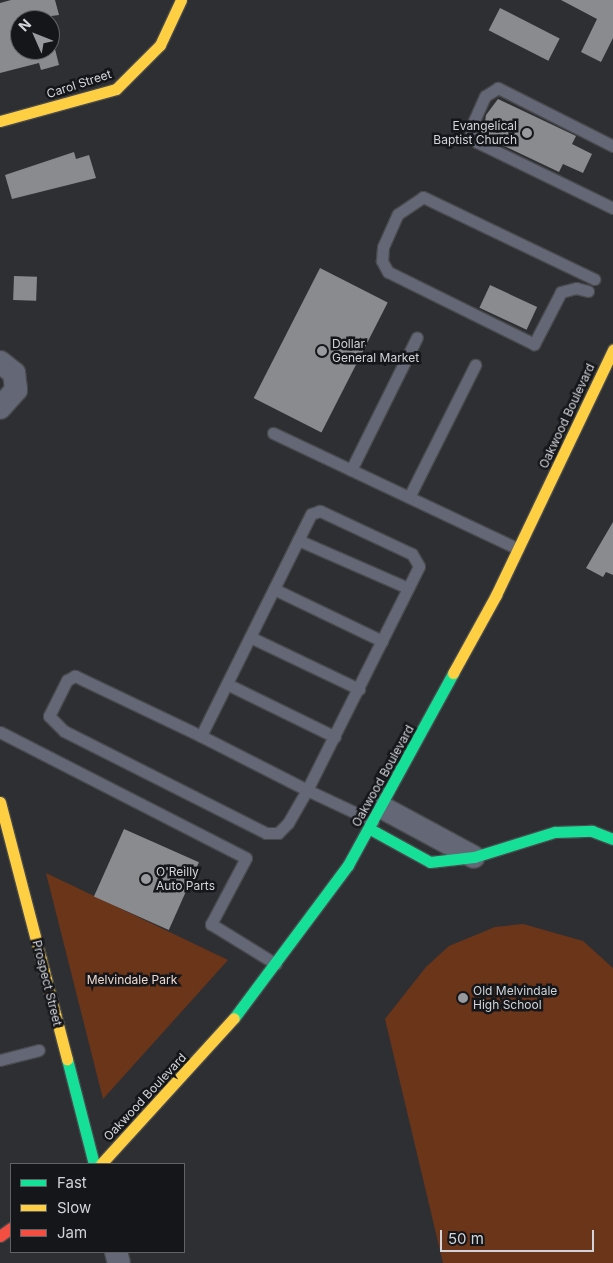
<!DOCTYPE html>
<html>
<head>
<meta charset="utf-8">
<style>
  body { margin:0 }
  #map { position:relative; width:613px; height:1263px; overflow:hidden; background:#2e2f33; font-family:Inter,sans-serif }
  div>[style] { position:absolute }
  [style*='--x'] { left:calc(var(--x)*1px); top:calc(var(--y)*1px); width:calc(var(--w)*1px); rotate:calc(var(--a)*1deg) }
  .green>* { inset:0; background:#6b3519 }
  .building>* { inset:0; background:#8a8b8e; transform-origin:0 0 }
  .roads { filter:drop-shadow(1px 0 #494a4d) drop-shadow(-1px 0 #494a4d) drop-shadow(0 1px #494a4d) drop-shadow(0 -1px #494a4d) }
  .lane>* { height:11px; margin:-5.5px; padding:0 5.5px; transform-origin:5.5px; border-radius:5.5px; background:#646776 }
  .street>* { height:22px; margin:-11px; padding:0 11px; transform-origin:11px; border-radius:11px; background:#646776 }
  .fast>* { height:11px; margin:-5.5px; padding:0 5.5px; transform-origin:5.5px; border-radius:5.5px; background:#16e098 }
  .slow>* { height:11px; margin:-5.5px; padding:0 5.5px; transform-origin:5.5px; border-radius:5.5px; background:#ffcf43 }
  .jam>* { height:11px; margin:-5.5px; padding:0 5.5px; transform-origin:5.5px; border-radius:5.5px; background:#f24e42 }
  .dots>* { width:14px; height:14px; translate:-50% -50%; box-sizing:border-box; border:2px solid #15161a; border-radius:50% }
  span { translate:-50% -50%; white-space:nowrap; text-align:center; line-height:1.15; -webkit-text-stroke:5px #15161a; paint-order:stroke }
  .street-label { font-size:12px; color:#d2d4d9 }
  .poi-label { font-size:12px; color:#d2d4d9 }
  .right { translate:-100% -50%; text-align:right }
  .left { translate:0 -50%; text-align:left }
  .park-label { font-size:12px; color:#efd8ce }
  .legend { position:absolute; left:10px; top:1163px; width:175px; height:90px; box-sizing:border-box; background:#15161a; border:1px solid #616266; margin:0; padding:6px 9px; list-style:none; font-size:15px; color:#d2d4d9 }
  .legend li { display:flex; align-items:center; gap:10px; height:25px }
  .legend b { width:25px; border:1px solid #616266 }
  .north { position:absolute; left:10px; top:10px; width:50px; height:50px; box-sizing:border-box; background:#15161a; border:1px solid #616266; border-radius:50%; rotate:314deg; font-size:14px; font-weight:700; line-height:20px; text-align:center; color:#d2d4d9 }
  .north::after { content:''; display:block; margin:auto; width:18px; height:22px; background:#999a9f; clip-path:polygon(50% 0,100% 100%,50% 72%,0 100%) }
  .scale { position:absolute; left:440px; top:1230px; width:154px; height:22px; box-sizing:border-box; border:2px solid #d2d4d9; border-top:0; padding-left:6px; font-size:15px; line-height:18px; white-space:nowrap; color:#d2d4d9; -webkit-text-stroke:4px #15161a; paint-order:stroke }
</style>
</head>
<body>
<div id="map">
  <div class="green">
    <i style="clip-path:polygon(46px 873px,228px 960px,103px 1099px)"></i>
    <i style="clip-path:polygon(523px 924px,583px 941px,613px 968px,613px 1263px,443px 1263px,385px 1019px,426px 967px,449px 946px,495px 927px)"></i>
  </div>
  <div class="building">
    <i style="clip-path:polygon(11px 0,55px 0,59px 15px,20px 20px,20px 50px,50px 50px,50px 29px,59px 65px,41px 70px,39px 63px,0 73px,0 3px)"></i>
    <i style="clip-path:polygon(561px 0,613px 0,613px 38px,601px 62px,581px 52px,597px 19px)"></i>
    <i style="left:500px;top:8px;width:67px;height:25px;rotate:27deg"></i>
    <i style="clip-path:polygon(498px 99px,576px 136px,572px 144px,592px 154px,583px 173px,563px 164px,559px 172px,483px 136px,486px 115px)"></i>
    <i style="clip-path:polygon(74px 152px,76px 159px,89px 155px,96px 178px,12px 199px,5px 175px)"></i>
    <i style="left:320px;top:268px;width:76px;height:146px;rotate:27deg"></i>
    <i style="left:14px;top:276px;width:23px;height:24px;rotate:2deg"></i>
    <i style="left:490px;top:285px;width:52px;height:25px;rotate:25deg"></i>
    <i style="clip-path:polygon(613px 522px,613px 575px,606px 572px,603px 577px,586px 568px)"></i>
    <i style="left:124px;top:829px;width:82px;height:74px;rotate:24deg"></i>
  </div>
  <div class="roads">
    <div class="lane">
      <i style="--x:613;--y:146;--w:129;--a:-153.2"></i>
      <i style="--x:498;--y:88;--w:15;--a:148"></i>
      <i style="--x:485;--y:96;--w:36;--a:114"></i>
      <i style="--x:470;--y:129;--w:15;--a:62"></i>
      <i style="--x:477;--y:142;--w:151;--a:25.9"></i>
      <i style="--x:588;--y:291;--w:12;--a:-166"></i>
      <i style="--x:576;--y:288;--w:16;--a:165"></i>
      <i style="--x:561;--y:292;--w:59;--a:117.4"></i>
      <i style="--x:534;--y:344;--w:163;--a:-153.7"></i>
      <i style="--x:388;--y:272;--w:13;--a:-119"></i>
      <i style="--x:382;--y:261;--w:14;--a:-86"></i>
      <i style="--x:383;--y:247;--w:36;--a:-66"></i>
      <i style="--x:398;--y:214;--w:30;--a:-34"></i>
      <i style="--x:423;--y:197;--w:190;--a:25.6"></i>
      <i style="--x:273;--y:433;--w:271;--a:25.3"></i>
      <i style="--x:351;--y:470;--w:148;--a:-63.6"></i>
      <i style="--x:409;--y:497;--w:148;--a:-63.4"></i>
      <i style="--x:298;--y:540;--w:120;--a:23.6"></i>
      <i style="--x:274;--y:589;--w:120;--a:25.7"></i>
      <i style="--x:250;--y:637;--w:121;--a:25.5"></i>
      <i style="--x:227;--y:684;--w:120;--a:26.1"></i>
      <i style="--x:0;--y:732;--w:276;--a:27.1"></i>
      <i style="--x:246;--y:858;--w:75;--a:117.9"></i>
      <i style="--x:211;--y:924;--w:76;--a:31.6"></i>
      <i style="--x:201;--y:736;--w:119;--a:27"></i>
      <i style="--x:307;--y:790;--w:250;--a:-63.4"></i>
      <i style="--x:419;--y:566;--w:14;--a:-120"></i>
      <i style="--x:412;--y:554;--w:102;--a:-154.9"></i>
      <i style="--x:320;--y:511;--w:9;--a:162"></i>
      <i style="--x:311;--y:514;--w:248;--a:116.4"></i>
      <i style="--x:201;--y:736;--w:140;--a:-154.5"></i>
      <i style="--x:75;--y:676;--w:9;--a:153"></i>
      <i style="--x:67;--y:680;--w:40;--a:116.6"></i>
      <i style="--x:49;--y:716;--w:21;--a:45"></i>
      <i style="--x:64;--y:731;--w:226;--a:26.8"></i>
      <i style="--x:266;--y:833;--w:12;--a:0"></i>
      <i style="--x:278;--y:833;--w:14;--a:-45"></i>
      <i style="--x:288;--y:823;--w:38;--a:-60"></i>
      <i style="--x:307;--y:790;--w:73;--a:25.2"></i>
      <i style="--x:0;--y:1060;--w:40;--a:-14.4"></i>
    </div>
    <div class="street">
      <i style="--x:0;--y:362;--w:18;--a:38"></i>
      <i style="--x:14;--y:373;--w:17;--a:83"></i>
      <i style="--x:16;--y:390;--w:24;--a:132"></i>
      <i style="--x:383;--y:808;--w:103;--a:28.3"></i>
      <i style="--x:116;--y:1252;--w:11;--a:75"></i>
    </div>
    <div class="fast">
      <i style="--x:370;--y:829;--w:68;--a:28.8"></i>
      <i style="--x:430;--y:862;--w:44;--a:-6.5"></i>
      <i style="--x:474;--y:857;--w:85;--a:-17.2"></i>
      <i style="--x:555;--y:832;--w:37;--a:-2"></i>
      <i style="--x:592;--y:831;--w:22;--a:21"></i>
      <i style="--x:234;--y:1018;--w:191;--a:-53.3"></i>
      <i style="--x:348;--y:865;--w:219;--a:-61.3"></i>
      <i style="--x:67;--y:1059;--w:108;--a:75.6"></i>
    </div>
    <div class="slow">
      <i style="--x:0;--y:121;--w:120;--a:-15.4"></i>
      <i style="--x:116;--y:89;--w:62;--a:-45"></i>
      <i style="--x:160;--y:45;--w:50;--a:-65"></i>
      <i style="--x:453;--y:673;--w:89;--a:-61.1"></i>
      <i style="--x:496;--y:595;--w:272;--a:-64.5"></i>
      <i style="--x:0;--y:802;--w:266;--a:75.4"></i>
      <i style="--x:101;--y:1164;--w:197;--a:-47.7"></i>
    </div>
    <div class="jam">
      <i style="--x:0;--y:1236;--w:14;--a:-36"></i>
    </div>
  </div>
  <div class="dots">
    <i style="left:527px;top:133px;background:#999a9f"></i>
    <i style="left:322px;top:351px;background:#999a9f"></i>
    <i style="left:146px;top:879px;background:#999a9f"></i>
    <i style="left:463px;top:998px;background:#999a9f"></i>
  </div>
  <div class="street-label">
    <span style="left:79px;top:84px;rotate:-18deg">Carol Street</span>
    <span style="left:567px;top:416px;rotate:-65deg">Oakwood Boulevard</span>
    <span style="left:383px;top:776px;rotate:-61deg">Oakwood Boulevard</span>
    <span style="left:47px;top:983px;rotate:76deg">Prospect Street</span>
    <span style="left:145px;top:1097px;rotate:-47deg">Oakwood Boulevard</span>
  </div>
  <div class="poi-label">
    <span class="right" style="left:517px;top:133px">Evangelical<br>Baptist Church</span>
    <span class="left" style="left:332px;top:351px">Dollar<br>General Market</span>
    <span class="left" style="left:156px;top:879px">O'Reilly<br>Auto Parts</span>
    <span class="left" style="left:473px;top:998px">Old Melvindale<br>High School</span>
  </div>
  <div class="park-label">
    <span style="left:132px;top:980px">Melvindale Park</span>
  </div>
  <ul class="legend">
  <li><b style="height:6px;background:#16e098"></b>Fast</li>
  <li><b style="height:6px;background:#ffcf43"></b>Slow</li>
  <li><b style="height:6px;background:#f24e42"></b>Jam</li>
  </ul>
  <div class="north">N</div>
  <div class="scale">50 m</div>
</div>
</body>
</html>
